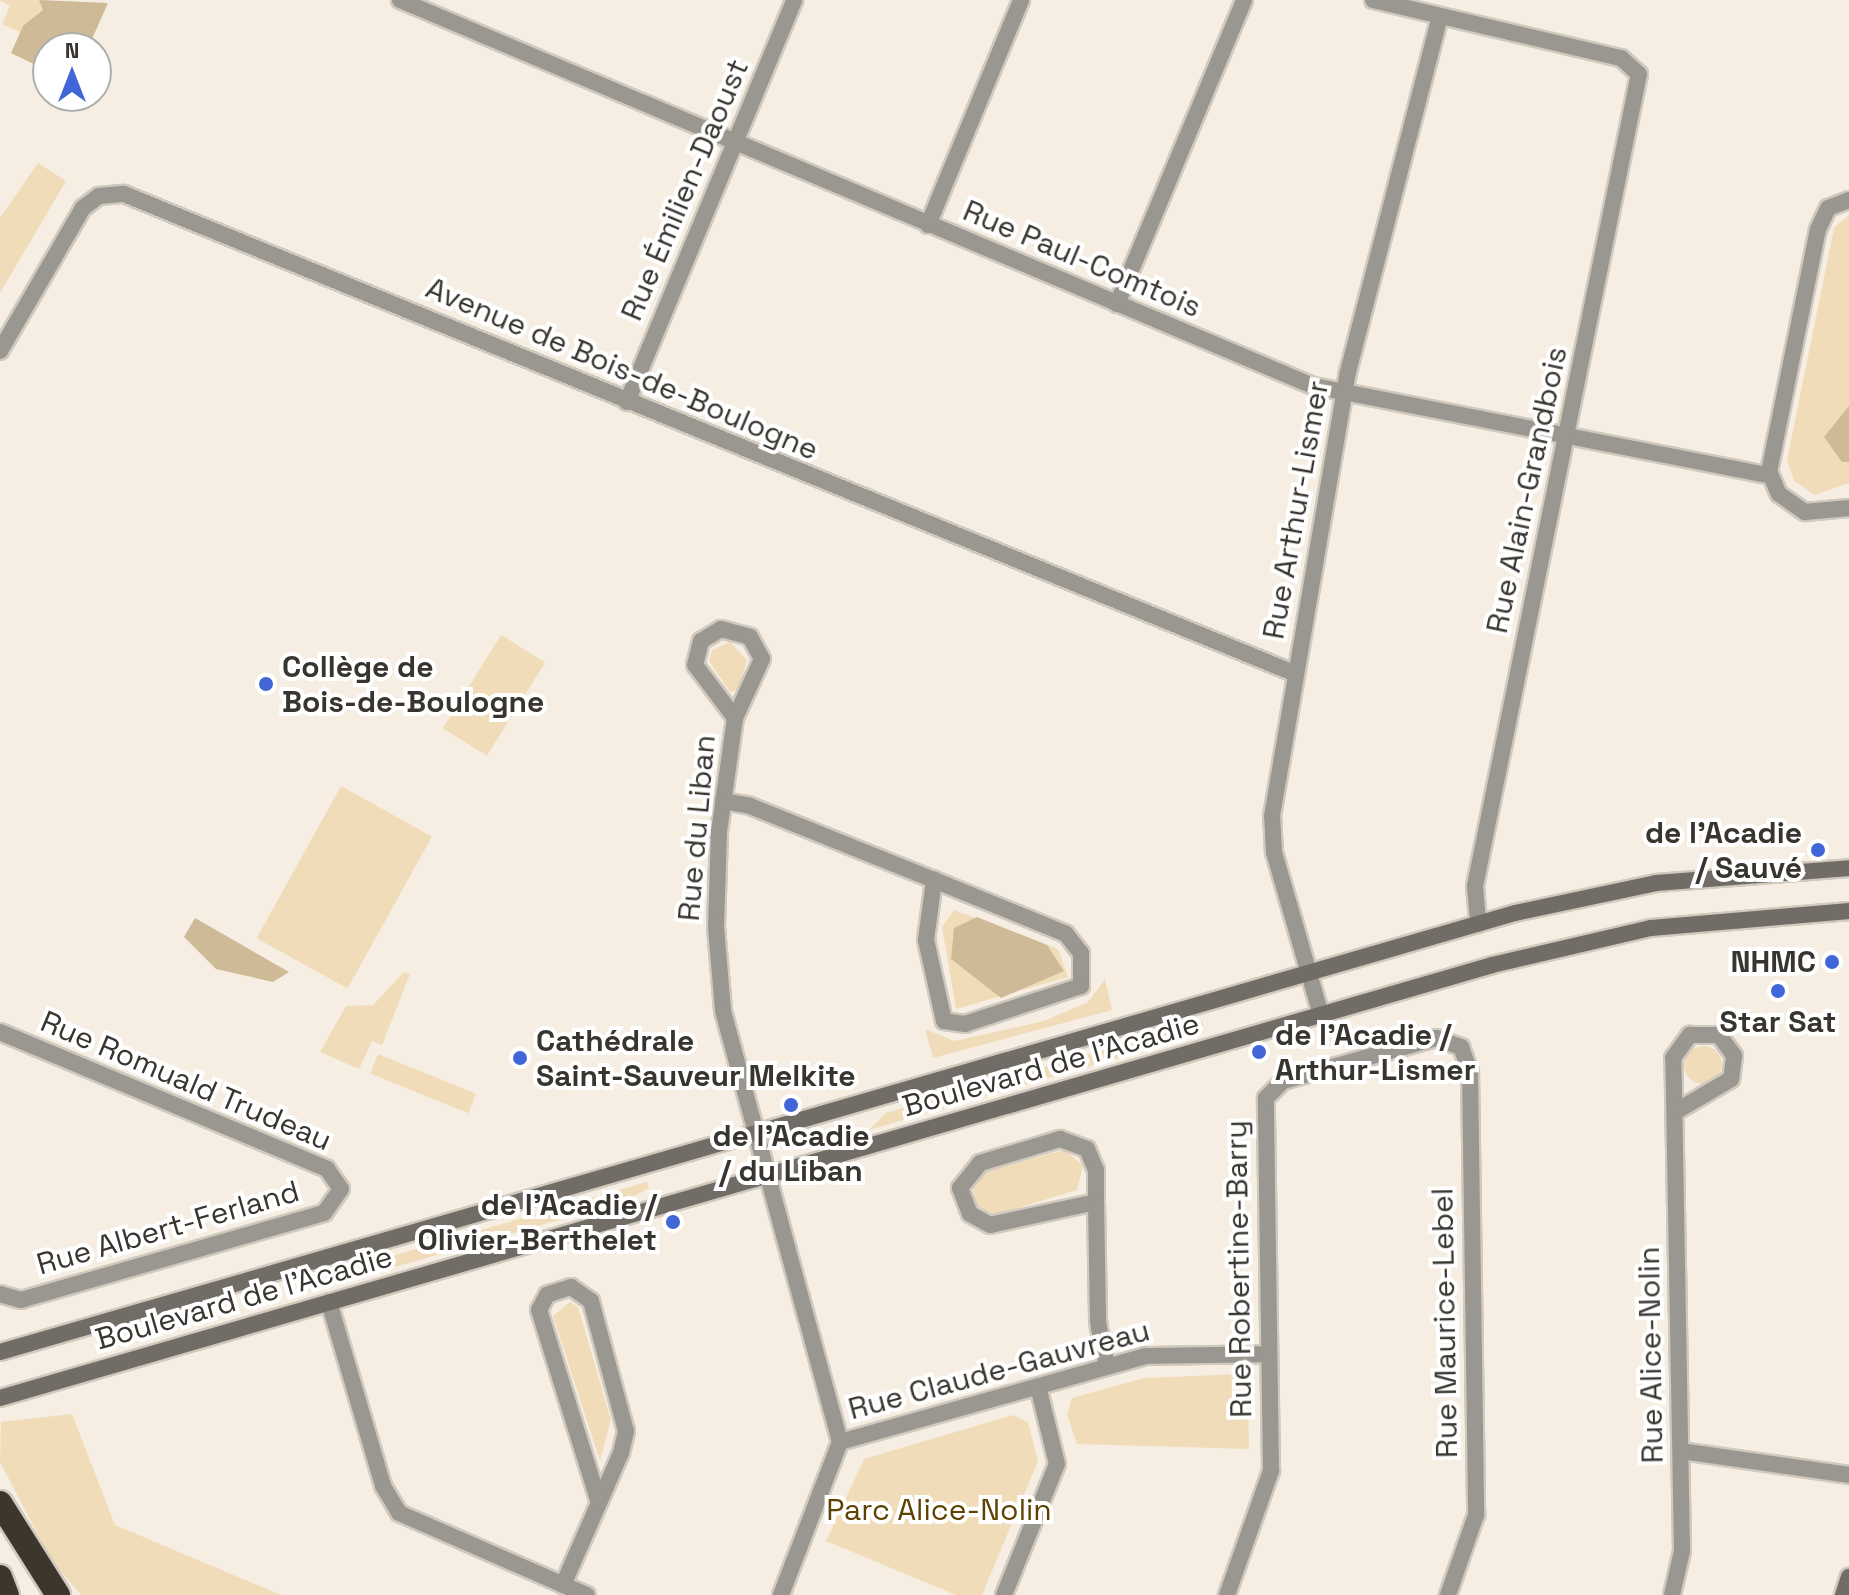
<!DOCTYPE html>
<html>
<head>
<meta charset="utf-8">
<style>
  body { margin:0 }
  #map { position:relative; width:1849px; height:1595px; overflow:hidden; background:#f6eee2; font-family:"Space Grotesk",sans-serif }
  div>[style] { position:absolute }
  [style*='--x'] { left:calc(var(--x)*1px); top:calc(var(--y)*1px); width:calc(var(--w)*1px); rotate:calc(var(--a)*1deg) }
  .green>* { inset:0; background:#f1dcba; transform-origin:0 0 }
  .round { border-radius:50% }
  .forest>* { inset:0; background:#ceba97 }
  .roads { filter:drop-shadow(2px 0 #d0c9be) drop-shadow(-2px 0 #d0c9be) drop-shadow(0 2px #d0c9be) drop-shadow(0 -2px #d0c9be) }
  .street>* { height:16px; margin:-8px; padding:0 8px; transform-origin:8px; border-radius:8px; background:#9a9791 }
  .secondary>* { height:16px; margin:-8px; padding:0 8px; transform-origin:8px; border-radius:8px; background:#716c65 }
  .highway>* { height:24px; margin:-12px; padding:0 12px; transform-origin:12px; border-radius:12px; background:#3c362c }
  .dots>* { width:22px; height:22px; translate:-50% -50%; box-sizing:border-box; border:4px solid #fff; border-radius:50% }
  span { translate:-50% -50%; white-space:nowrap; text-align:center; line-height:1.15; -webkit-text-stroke:8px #fff; paint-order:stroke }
  .street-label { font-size:30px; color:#383530 }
  .poi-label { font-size:30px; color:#383530; font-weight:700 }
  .left { translate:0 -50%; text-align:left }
  .right { translate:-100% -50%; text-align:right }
  .park-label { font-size:30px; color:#5e4202 }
  .north { position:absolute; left:32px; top:32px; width:80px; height:80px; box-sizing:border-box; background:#fff; border:2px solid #afaeac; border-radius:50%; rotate:0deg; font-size:22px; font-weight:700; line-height:32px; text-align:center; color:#383530 }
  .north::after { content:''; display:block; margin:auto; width:28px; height:36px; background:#4166d8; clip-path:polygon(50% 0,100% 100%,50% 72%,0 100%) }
</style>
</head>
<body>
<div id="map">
  <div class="green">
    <i style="clip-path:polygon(0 0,39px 0,43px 10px,20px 32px,2px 24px,10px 6px)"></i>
    <i style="clip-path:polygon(38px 163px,66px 181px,0 293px,0 218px)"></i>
    <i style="clip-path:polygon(1849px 215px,1849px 483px,1815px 495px,1794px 481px,1787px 460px,1834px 228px)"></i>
    <i style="left:501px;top:635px;width:52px;height:110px;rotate:32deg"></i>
    <i style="clip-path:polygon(730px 642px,747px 660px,738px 690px,730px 692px,709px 661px,712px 650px)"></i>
    <i style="left:341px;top:786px;width:104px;height:174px;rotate:29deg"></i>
    <i style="clip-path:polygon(954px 910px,1058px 949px,1068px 977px,956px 1009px,942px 927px)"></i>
    <i style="clip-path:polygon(404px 972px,410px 974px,382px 1045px,372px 1041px,359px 1069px,320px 1052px,346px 1006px,373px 1005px)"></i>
    <i style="clip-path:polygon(1105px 979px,1112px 1010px,933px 1058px,925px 1029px,954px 1041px,1044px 1021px,1088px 1002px)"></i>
    <i style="clip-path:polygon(1202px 1021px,1204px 1027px,1170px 1043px,869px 1130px,886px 1113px)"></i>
    <i class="round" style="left:1684px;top:1046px;width:38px;height:38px"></i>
    <i style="left:378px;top:1054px;width:106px;height:21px;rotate:22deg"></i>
    <i style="clip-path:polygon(1064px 1150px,1083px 1165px,1077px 1190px,995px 1215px,976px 1205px,973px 1187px,984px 1172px)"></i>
    <i style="clip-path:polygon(647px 1182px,649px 1188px,625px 1201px,346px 1281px,395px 1255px)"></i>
    <i style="clip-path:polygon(570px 1302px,578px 1307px,611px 1420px,600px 1461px,553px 1316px)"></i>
    <i style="clip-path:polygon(1241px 1374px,1248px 1382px,1249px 1449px,1077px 1444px,1067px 1414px,1072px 1398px,1144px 1378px)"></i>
    <i style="clip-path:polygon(72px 1414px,115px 1525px,281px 1595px,81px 1595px,52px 1561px,0 1462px,1px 1422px)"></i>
    <i style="clip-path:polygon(1013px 1415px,1028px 1422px,1038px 1461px,982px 1595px,956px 1595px,826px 1541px,864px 1459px)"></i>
  </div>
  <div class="forest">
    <i style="clip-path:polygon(39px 0,108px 3px,88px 48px,48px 48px,48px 71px,11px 53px,23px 26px,43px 10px)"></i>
    <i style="clip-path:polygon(1849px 406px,1849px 462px,1842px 462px,1824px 437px)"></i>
    <i style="clip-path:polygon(977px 917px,1047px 945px,1064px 971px,1001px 998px,951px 959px,954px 928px)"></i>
    <i style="clip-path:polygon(195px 918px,289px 972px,273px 982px,216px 969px,184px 937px)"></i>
  </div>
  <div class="roads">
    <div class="street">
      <i style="--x:400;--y:0;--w:991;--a:22.92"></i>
      <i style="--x:1313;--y:386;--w:466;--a:11.1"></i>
      <i style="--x:1373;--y:0;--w:255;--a:13.2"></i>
      <i style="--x:1621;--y:58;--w:24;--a:42"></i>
      <i style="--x:1639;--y:74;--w:828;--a:101.42"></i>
      <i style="--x:1475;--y:886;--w:38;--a:85"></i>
      <i style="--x:1849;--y:200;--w:22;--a:159"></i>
      <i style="--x:1828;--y:208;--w:23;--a:115"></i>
      <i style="--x:1818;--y:229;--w:247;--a:101.4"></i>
      <i style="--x:1769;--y:471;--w:25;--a:67"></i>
      <i style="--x:1779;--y:494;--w:32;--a:35"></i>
      <i style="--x:1805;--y:512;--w:44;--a:-5.2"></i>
      <i style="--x:928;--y:225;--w:243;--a:-67.5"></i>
      <i style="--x:1117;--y:304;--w:329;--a:-67.3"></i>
      <i style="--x:0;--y:351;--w:165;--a:-59.9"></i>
      <i style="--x:83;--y:208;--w:20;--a:-37"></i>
      <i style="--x:99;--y:196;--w:25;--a:-5"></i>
      <i style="--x:124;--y:194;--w:1266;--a:22.27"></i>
      <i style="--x:627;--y:402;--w:435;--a:-67.4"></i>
      <i style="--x:735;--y:718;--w:66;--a:-127"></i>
      <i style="--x:695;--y:665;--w:25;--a:-76"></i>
      <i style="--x:701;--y:641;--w:23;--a:-31"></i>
      <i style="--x:721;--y:629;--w:30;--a:15"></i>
      <i style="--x:750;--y:637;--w:25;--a:61"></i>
      <i style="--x:762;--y:659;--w:65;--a:114.6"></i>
      <i style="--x:735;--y:718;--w:115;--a:98"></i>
      <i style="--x:719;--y:832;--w:95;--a:91.8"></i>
      <i style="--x:716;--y:927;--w:84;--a:85.2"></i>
      <i style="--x:723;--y:1011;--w:447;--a:74.8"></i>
      <i style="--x:840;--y:1442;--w:164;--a:111.1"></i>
      <i style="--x:723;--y:801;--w:27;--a:10"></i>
      <i style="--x:750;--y:806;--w:198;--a:21.9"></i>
      <i style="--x:934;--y:880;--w:143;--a:22.2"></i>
      <i style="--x:1066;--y:934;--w:24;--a:52"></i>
      <i style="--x:1081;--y:953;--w:33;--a:90"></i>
      <i style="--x:1081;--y:986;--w:122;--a:161.9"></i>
      <i style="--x:965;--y:1024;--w:21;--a:-172"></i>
      <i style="--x:944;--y:1021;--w:83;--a:-102.5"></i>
      <i style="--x:926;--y:940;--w:61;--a:-82.4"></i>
      <i style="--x:1321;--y:1015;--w:170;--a:-106.1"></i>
      <i style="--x:1274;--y:852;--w:36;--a:-93"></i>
      <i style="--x:1272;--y:816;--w:450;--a:-80.3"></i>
      <i style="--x:1348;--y:372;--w:367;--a:-75.5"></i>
      <i style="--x:0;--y:1032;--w:355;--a:22.7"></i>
      <i style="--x:327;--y:1169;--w:24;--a:55"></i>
      <i style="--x:341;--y:1189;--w:29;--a:125"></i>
      <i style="--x:324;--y:1213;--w:315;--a:164"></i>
      <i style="--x:21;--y:1300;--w:22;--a:-164"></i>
      <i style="--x:1096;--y:1202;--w:108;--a:167.8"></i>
      <i style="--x:990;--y:1225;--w:23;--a:-151"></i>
      <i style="--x:970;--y:1214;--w:28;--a:-111"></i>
      <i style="--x:960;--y:1188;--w:32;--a:-51"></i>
      <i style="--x:980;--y:1163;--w:84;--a:-16.7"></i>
      <i style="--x:1060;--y:1139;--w:29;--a:20"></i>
      <i style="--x:1087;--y:1149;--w:23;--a:67"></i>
      <i style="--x:1096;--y:1170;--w:32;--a:90"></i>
      <i style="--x:1096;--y:1202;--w:118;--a:89"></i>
      <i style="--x:1098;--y:1320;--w:8;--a:83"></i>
      <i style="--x:1099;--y:1328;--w:39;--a:78"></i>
      <i style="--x:329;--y:1302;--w:192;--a:73.6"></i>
      <i style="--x:383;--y:1486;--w:31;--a:59"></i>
      <i style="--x:399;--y:1513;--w:205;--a:23.6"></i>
      <i style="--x:840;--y:1442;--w:317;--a:-15.7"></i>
      <i style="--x:1145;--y:1356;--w:123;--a:-0.9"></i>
      <i style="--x:1681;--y:1451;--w:170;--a:8.1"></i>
      <i style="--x:563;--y:1585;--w:144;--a:-66.3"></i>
      <i style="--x:621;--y:1453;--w:23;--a:-77"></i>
      <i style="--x:626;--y:1431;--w:135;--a:-105.1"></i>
      <i style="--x:591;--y:1301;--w:24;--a:-145"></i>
      <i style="--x:571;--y:1287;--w:25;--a:162"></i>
      <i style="--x:547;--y:1295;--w:17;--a:118"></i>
      <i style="--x:539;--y:1310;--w:199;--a:72.7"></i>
      <i style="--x:1004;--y:1595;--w:141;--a:-68"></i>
      <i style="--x:1057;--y:1464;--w:80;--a:-103.7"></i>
      <i style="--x:1227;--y:1595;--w:132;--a:-70.5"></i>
      <i style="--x:1271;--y:1471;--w:373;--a:-90.8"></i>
      <i style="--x:1266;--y:1098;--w:24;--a:-45"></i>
      <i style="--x:1283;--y:1081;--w:159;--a:-15.7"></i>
      <i style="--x:1436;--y:1038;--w:27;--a:20"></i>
      <i style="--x:1461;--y:1047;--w:27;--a:70"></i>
      <i style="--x:1470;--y:1072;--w:443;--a:89.2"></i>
      <i style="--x:1476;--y:1515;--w:85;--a:109.3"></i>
      <i style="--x:1672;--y:1595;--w:45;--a:-77.2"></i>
      <i style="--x:1682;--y:1551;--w:493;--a:-91"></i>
      <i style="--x:1673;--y:1058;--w:29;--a:-54"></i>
      <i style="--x:1690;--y:1035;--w:29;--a:0"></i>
      <i style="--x:1719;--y:1035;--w:26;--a:54"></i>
      <i style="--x:1734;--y:1056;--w:23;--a:97"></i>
      <i style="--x:1731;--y:1079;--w:65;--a:149.5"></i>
    </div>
    <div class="secondary">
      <i style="--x:0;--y:1352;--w:1577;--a:-16.16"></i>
      <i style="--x:1515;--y:913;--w:144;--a:-12"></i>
      <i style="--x:1656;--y:883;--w:194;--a:-4.4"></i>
      <i style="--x:0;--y:1398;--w:1554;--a:-16.18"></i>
      <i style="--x:1492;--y:965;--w:163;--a:-13.1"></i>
      <i style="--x:1651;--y:928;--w:199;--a:-4.9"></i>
      <i style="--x:1843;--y:1595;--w:19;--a:-72"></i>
    </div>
    <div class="highway">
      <i style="--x:0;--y:1503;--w:109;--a:57.8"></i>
      <i style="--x:0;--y:1577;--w:19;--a:69"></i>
    </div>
  </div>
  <div class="dots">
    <i style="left:266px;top:684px;background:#4166d8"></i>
    <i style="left:1818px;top:850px;background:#4166d8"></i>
    <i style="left:1832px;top:962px;background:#4166d8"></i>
    <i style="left:1778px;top:991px;background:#4166d8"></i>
    <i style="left:1259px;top:1052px;background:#4166d8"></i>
    <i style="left:520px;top:1058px;background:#4166d8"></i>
    <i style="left:791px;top:1105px;background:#4166d8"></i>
    <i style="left:673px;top:1222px;background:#4166d8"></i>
  </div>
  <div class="street-label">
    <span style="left:685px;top:190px;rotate:-67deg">Rue Émilien-Daoust</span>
    <span style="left:1082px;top:259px;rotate:23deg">Rue Paul-Comtois</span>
    <span style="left:622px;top:369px;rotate:23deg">Avenue de Bois-de-Boulogne</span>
    <span style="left:1527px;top:490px;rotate:-78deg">Rue Alain-Grandbois</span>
    <span style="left:1296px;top:510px;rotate:-80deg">Rue Arthur-Lismer</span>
    <span style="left:697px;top:828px;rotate:-85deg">Rue du Liban</span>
    <span style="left:1051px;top:1065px;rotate:-16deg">Boulevard de l'Acadie</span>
    <span style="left:186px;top:1081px;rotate:23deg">Rue Romuald Trudeau</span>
    <span style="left:168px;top:1228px;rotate:-16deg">Rue Albert-Ferland</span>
    <span style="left:1239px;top:1269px;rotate:-91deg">Rue Robertine-Barry</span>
    <span style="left:244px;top:1298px;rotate:-16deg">Boulevard de l'Acadie</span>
    <span style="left:1445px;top:1323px;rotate:-91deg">Rue Maurice-Lebel</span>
    <span style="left:1651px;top:1355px;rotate:-91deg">Rue Alice-Nolin</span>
    <span style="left:999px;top:1370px;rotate:-15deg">Rue Claude-Gauvreau</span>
  </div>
  <div class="poi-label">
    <span class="left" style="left:282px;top:684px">Collège de<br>Bois-de-Boulogne</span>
    <span class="right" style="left:1802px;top:850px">de l'Acadie<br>/ Sauvé</span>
    <span class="right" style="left:1816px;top:962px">NHMC</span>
    <span style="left:1778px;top:1022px">Star Sat</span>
    <span class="left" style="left:1275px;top:1052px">de l'Acadie /<br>Arthur-Lismer</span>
    <span class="left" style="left:536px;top:1058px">Cathédrale<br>Saint-Sauveur Melkite</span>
    <span style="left:791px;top:1153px">de l'Acadie<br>/ du Liban</span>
    <span class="right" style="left:657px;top:1222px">de l'Acadie /<br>Olivier-Berthelet</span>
  </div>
  <div class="park-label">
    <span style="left:939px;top:1510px">Parc Alice-Nolin</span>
  </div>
  <div class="north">N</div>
</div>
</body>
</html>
